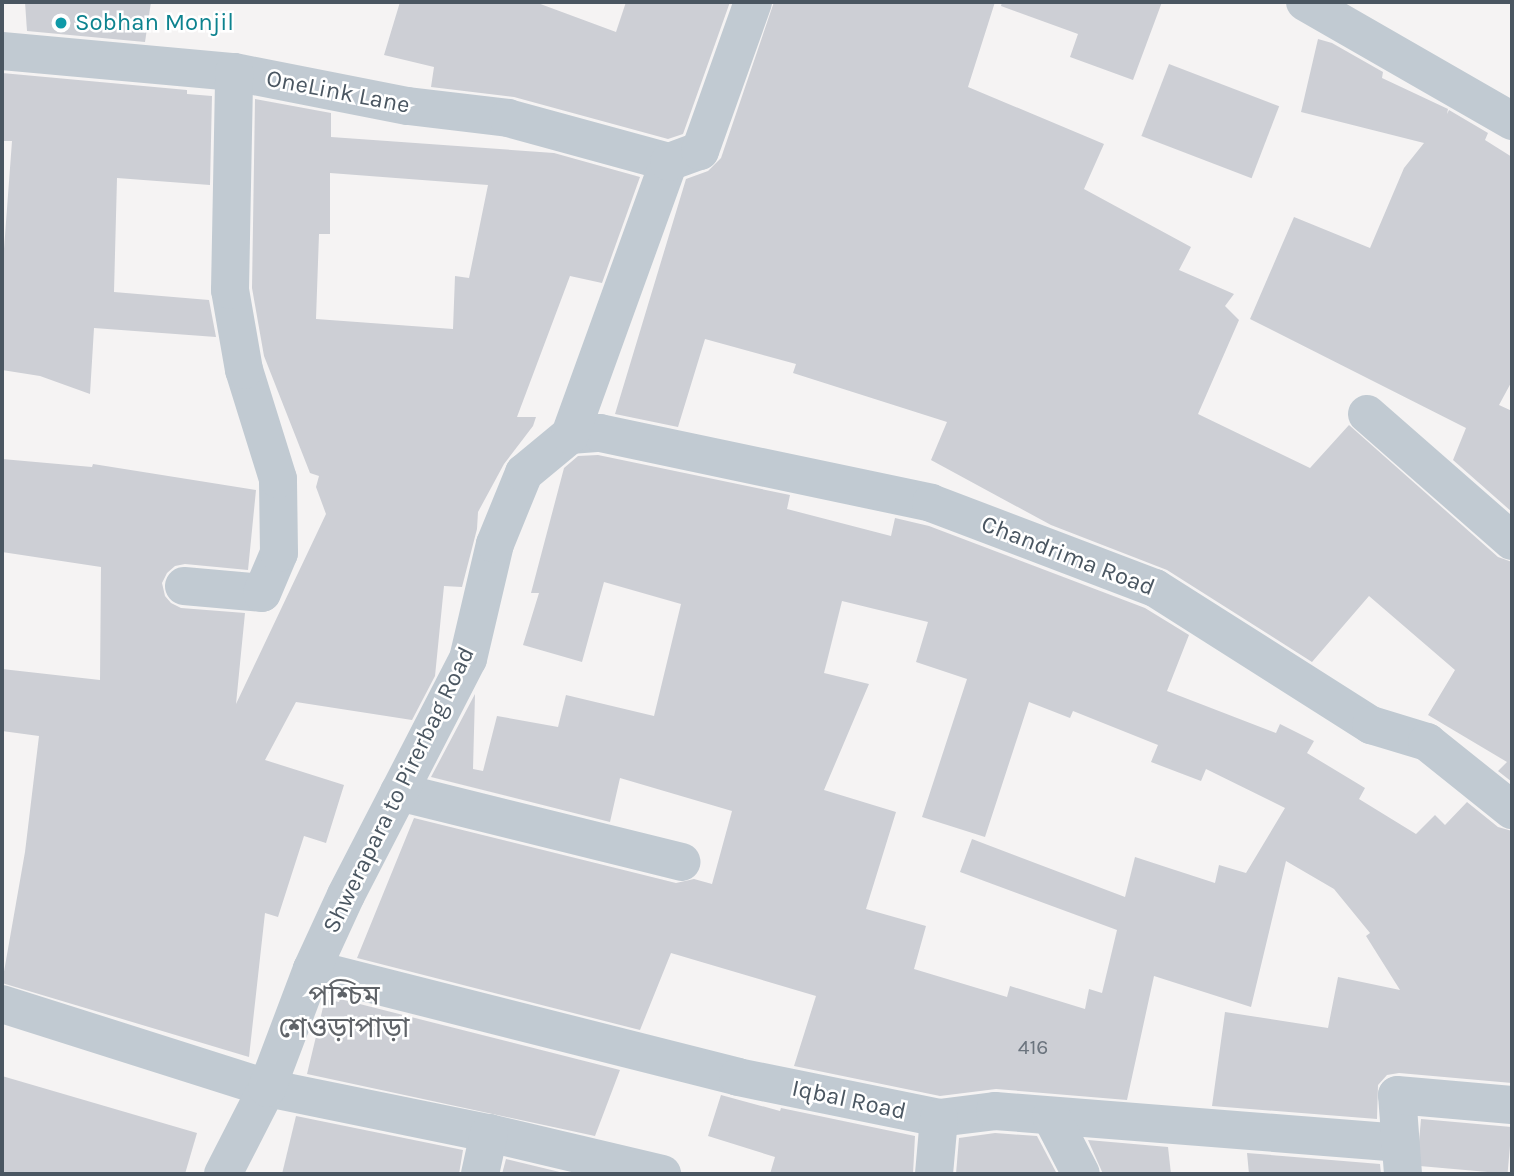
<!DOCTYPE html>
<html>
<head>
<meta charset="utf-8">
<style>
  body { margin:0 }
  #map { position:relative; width:1514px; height:1176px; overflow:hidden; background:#f5f3f3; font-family:Karla,"Noto Sans Bengali",sans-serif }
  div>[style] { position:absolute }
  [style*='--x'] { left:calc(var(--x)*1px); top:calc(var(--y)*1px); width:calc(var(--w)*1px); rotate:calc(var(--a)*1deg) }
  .building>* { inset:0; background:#cdcfd5; transform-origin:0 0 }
  .street>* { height:38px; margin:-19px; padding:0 19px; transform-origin:19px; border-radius:19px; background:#c1cad2 }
  .dots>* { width:19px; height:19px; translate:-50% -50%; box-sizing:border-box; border:4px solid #fff; border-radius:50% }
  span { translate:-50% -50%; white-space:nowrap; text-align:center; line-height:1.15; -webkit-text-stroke:5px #fff; paint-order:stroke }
  .number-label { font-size:21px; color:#6b747e }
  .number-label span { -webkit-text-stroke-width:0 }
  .culture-label { font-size:24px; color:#0d838f }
  .left { translate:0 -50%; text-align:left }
  .street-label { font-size:24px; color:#4a5661 }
  .quarter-label { font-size:28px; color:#5f6368 }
  .frame { position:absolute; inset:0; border:4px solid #4a5661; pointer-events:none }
</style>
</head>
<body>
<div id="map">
  <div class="building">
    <i style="clip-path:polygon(25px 2px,151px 2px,145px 42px,27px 31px)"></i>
    <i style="clip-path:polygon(400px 2px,535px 2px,616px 32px,626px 2px,730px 2px,683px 134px,668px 139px,514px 97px,431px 87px,434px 67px,384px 55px)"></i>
    <i style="clip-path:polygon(774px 2px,995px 2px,968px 87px,1104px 144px,1084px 189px,1191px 247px,1179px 270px,1234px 294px,1225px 306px,1239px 320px,1198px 414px,1310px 468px,1349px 425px,1498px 557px,1512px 562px,1512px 782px,1498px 771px,1507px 762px,1428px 715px,1455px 670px,1369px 596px,1312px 662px,1167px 570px,1051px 525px,931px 460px,947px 422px,793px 373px,796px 364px,705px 339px,678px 427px,615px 414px,686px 179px,708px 171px,721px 158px)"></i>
    <i style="clip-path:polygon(1002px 2px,1162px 2px,1133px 80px,1070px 57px,1078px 34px,1001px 6px)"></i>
    <i style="clip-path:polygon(1318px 39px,1332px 43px,1383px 72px,1382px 78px,1448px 109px,1447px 114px,1449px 110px,1488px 133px,1485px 140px,1512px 157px,1512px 381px,1499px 405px,1512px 411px,1512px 512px,1453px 460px,1466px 428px,1250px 319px,1294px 217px,1370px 248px,1404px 168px,1424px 143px,1301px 112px)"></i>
    <i style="left:1169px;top:64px;width:118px;height:77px;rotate:21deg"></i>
    <i style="clip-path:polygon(2px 73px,187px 90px,187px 94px,212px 96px,210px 185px,117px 178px,114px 292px,209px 300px,216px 337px,94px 328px,90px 394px,40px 376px,2px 370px,2px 276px,12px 141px,2px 141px)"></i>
    <i style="clip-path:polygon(evenodd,255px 99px,331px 113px,331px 137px,554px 153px,640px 177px,602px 283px,570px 276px,517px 417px,536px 417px,533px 426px,504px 464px,478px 512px,477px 529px,462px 587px,444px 586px,435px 676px,412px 720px,296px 702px,265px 760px,344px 785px,326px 843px,304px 836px,278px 917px,265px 913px,249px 1057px,2px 983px,25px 852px,39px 736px,2px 731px,2px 669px,100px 680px,101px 567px,2px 552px,2px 459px,92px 467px,93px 464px,256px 490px,248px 570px,185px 564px,175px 566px,167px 573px,162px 583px,165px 596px,171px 603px,181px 608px,245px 613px,236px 704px,326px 514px,316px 487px,319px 476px,310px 473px,264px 356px,252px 288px,255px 99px,330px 173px,488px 185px,469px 278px,455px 276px,453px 329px,316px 319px,319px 234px,330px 234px,330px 173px)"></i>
    <i style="clip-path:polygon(evenodd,598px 455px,790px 495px,787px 509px,891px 536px,895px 518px,929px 526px,1145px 608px,1189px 635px,1167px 691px,1276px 733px,1280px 724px,1314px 741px,1307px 753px,1365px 788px,1359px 799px,1416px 834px,1435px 815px,1445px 825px,1467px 802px,1498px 827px,1512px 831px,1512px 1083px,1399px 1073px,1387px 1075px,1378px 1085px,1377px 1119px,1212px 1106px,1225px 1012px,1328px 1028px,1338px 977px,1400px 990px,1366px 936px,1370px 933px,1334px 889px,1286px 861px,1251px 1007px,1154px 976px,1127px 1100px,996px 1089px,940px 1096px,794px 1066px,816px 996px,671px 953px,640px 1030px,357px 958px,414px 818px,676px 883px,694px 879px,712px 884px,732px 811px,620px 778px,610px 822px,431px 777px,475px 694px,473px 769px,483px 771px,497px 716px,558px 727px,566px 695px,654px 716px,681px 604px,604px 582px,582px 662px,523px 645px,539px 593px,531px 593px,564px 468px,578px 456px,598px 455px,842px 601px,928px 622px,916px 662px,967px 679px,922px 817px,985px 837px,1029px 702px,1070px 718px,1073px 711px,1158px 745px,1151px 762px,1201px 781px,1206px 769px,1285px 808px,1246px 873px,1219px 865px,1215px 883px,1135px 857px,1125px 897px,972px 839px,960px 872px,1117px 930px,1102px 993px,1089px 989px,1085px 1009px,1010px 986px,1007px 997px,914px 969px,926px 926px,866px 909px,896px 812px,824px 790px,869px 684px,824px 673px,842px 601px)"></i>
    <i style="clip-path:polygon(325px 999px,339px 1002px,340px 999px,620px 1070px,595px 1136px,307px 1074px)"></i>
    <i style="clip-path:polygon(2px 1076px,197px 1133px,185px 1174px,2px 1174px)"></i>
    <i style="clip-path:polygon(721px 1095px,780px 1111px,781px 1108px,915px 1136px,913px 1174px,770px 1174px,775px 1157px,708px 1136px)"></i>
    <i style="clip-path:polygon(296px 1116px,463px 1150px,459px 1174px,282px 1174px)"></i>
    <i style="left:1421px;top:1119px;width:91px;height:47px;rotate:5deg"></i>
    <i style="clip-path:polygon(995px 1133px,1037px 1136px,1057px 1174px,956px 1174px,959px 1138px)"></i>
    <i style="clip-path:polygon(1088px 1140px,1168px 1147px,1171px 1174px,1103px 1174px)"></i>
    <i style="clip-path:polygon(1247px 1153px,1380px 1164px,1381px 1174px,1249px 1174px)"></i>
    <i style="clip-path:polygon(506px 1159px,568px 1174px,502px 1174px)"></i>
  </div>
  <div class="street">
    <i style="--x:1305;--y:2;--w:239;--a:29.9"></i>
    <i style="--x:2;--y:51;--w:233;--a:5.2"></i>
    <i style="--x:234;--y:72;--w:177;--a:11.1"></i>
    <i style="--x:408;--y:106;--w:101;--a:6.8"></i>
    <i style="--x:508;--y:118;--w:167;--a:15.3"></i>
    <i style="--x:1367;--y:414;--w:193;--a:41.2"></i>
    <i style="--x:570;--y:435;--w:30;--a:-4"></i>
    <i style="--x:600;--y:433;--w:338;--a:11.9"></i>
    <i style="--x:931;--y:503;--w:240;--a:20.8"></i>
    <i style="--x:1155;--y:588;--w:256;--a:32.4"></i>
    <i style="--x:1371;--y:725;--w:59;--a:16.9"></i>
    <i style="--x:1427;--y:742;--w:109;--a:38.7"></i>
    <i style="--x:184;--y:586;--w:78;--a:5.1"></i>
    <i style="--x:262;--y:593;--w:43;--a:-67"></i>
    <i style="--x:279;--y:553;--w:74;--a:-90.8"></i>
    <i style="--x:278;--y:479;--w:114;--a:-107.3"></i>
    <i style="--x:244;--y:370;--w:81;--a:-99.9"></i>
    <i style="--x:230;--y:290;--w:218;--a:-88.9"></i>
    <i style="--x:399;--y:792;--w:291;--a:13.9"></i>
    <i style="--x:312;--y:969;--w:439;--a:14.2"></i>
    <i style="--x:738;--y:1077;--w:205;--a:11.5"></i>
    <i style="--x:939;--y:1118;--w:56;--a:-7.1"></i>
    <i style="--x:995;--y:1111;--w:404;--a:4.5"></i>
    <i style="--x:2;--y:1004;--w:278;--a:17.6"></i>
    <i style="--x:267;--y:1088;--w:227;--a:11.5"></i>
    <i style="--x:489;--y:1133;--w:178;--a:13.3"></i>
    <i style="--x:1051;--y:1116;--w:65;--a:62.7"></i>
    <i style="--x:223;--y:1174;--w:97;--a:-62.9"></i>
    <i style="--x:267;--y:1088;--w:127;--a:-69.3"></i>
    <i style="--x:312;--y:969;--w:81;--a:-65.3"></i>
    <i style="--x:346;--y:895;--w:266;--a:-62.7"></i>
    <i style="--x:468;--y:659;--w:118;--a:-76.8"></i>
    <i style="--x:495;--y:544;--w:77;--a:-67.8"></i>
    <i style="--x:524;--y:473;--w:60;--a:-39.6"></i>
    <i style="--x:570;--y:435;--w:290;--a:-70.1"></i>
    <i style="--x:669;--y:162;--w:33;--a:-20"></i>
    <i style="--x:700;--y:151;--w:158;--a:-70.4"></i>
    <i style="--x:480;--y:1174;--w:42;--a:-77.6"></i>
    <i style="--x:934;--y:1174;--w:56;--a:-84.9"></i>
    <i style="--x:1403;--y:1174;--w:79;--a:-94.3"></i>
    <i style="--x:1397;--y:1095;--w:115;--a:5"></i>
  </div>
  <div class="dots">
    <i style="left:61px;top:23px;background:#0f9aa8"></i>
  </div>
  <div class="number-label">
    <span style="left:1033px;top:1047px">416</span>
  </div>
  <div class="culture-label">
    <span class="left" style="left:75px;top:23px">Sobhan Monjil</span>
  </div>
  <div class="street-label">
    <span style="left:338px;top:92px;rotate:11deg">OneLink Lane</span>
    <span style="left:1068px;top:556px;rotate:21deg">Chandrima Road</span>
    <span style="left:399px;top:790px;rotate:-64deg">Shwerapara to Pirerbag Road</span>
    <span style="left:849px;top:1100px;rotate:12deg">Iqbal Road</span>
  </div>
  <div class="quarter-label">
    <span style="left:344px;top:1012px">পশ্চিম<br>শেওড়াপাড়া</span>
  </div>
  <div class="frame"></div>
</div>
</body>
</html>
